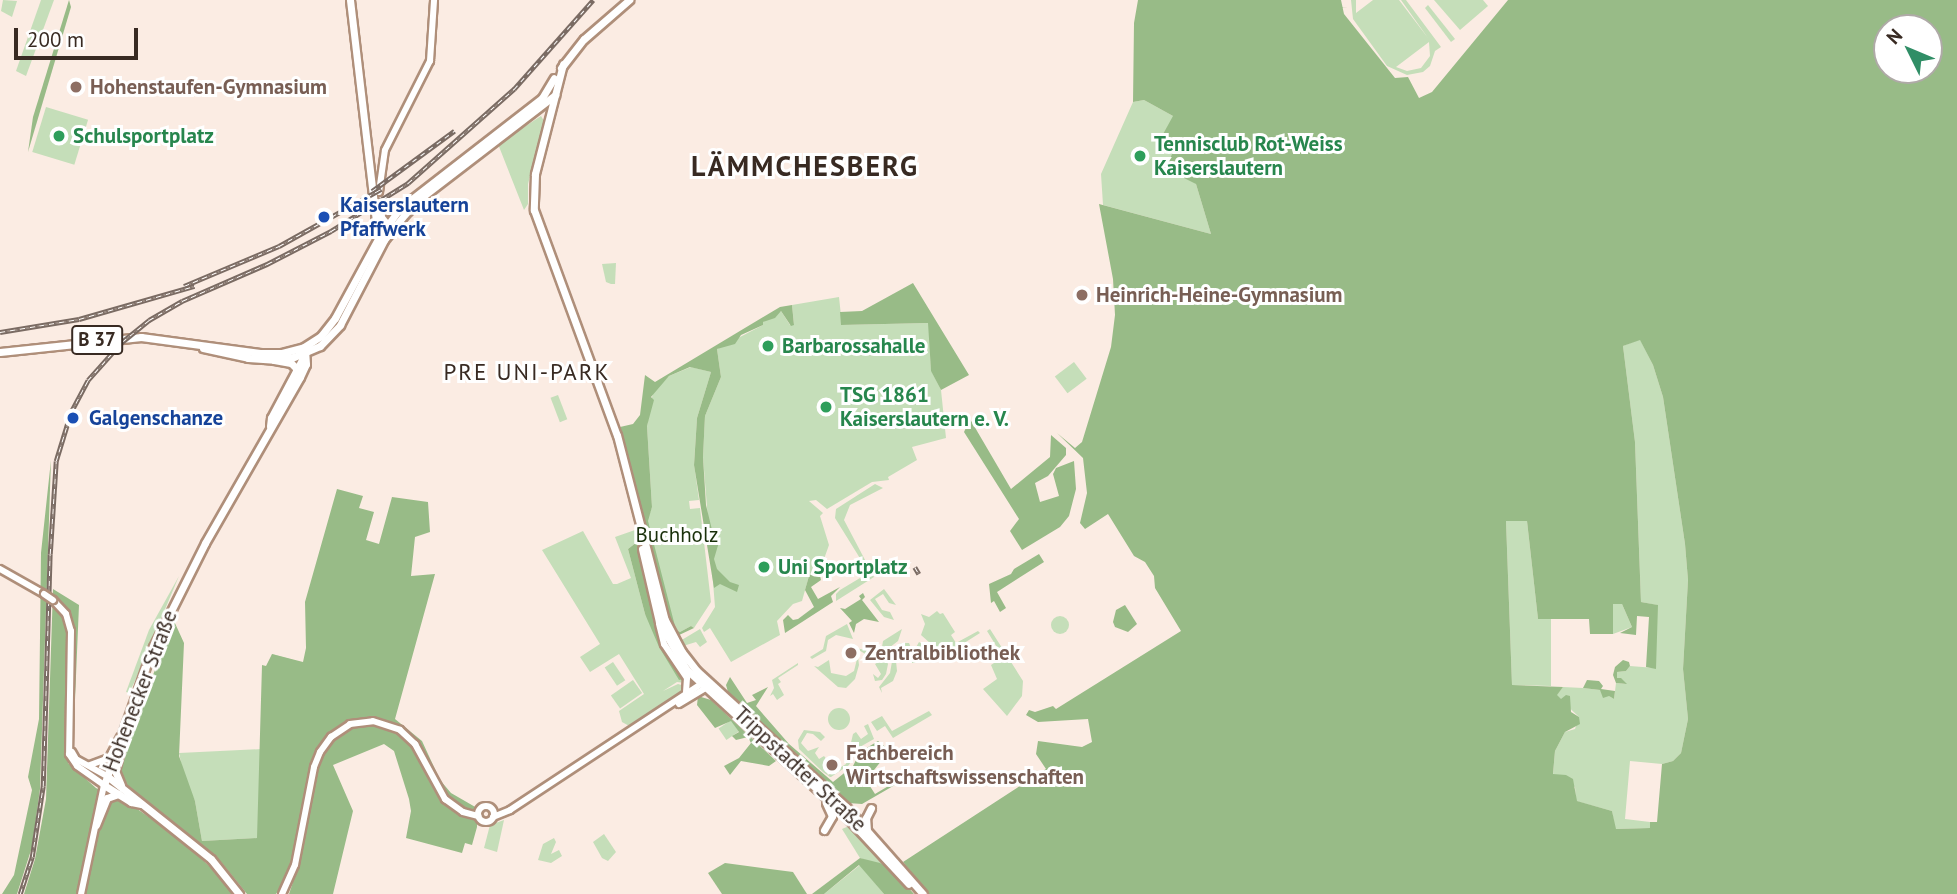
<!DOCTYPE html>
<html>
<head>
<meta charset="utf-8">
<style>
  body { margin:0 }
  #map { position:relative; width:1957px; height:894px; overflow:hidden; background:#fbece3; font-family:"PT Sans",sans-serif }
  div>[style] { position:absolute }
  [style*='--x'] { left:calc(var(--x)*1px); top:calc(var(--y)*1px); width:calc(var(--w)*1px); rotate:calc(var(--a)*1deg) }
  .green>* { inset:0; background:#c5deb9; transform-origin:0 0 }
  .round { border-radius:50% }
  .forest>* { inset:0; background:#98bb87 }
  .roads { filter:drop-shadow(2px 0 #af8f7a) drop-shadow(-2px 0 #af8f7a) drop-shadow(0 2px #af8f7a) drop-shadow(0 -2px #af8f7a) }
  .minor>* { height:6px; margin:-3px; padding:0 3px; transform-origin:3px; border-radius:3px; background:#fff }
  .minor>.ring { margin:-3px; padding:0; box-sizing:content-box; background:none; border:6px solid #fff; border-radius:50% }
  .major>* { height:7px; margin:-3.5px; padding:0 3.5px; transform-origin:3.5px; border-radius:3.5px; background:#fff }
  .rail>* { height:4.5px; margin-top:-2.25px; transform-origin:0; background:repeating-linear-gradient(90deg,#fff 0 5px,#7a6b63 0 10px); box-sizing:border-box; border-block:2px solid #7a6b63 }
  .bridges { filter:drop-shadow(2px 0 #af8f7a) drop-shadow(-2px 0 #af8f7a) drop-shadow(0 2px #af8f7a) drop-shadow(0 -2px #af8f7a) }
  .minor-bridge>* { height:6px; margin:-3px; padding:0 3px; transform-origin:3px; border-radius:3px; background:#fff }
  .dots>* { width:19px; height:19px; translate:-50% -50%; box-sizing:border-box; border:4px solid #fff; border-radius:50% }
  span { translate:-50% -50%; white-space:nowrap; text-align:center; line-height:1.15; -webkit-text-stroke:6px #fff; paint-order:stroke }
  .shield-label span { padding:2px 5px; background:#fff; border:2px solid; border-radius:5px; -webkit-text-stroke-width:0 }
  .shield-label { font-size:19px; color:#382a22; font-weight:700 }
  .education-label { font-size:21px; color:#785e54; font-weight:700 }
  .left { translate:0 -50%; text-align:left }
  .leisure-label { font-size:21px; color:#27864d; font-weight:700 }
  .transit-label { font-size:21px; color:#164399; font-weight:700 }
  .park-label { font-size:21px; color:#1a300b }
  .street-label { font-size:21px; color:#382a22 }
  .neighbourhood-label { font-size:23px; color:#382a22; letter-spacing:2px }
  .district-label { font-size:28px; color:#382a22; font-weight:700; letter-spacing:2px }
  .north { position:absolute; left:1873px; top:14px; width:70px; height:70px; box-sizing:border-box; background:#fff; border:2px solid #afaaa7; border-radius:50%; rotate:313deg; font-size:19px; font-weight:700; line-height:28px; text-align:center; color:#382a22 }
  .north::after { content:''; display:block; margin:auto; width:24px; height:32px; background:#308e66; clip-path:polygon(50% 0,100% 100%,50% 72%,0 100%) }
  .scale { position:absolute; left:14px; top:28px; width:124px; height:32px; box-sizing:border-box; border:4px solid #382a22; border-top:0; padding-left:9px; font-size:21px; line-height:24px; white-space:nowrap; color:#382a22; -webkit-text-stroke:5px #fff; paint-order:stroke }
</style>
</head>
<body>
<div id="map">
  <div class="green">
    <i style="clip-path:polygon(3px 0,17px 1px,12px 17px,1px 11px)"></i>
    <i style="clip-path:polygon(41px 0,54px 0,26px 76px,16px 71px)"></i>
    <i style="clip-path:polygon(evenodd,1351px 0,1356px 0,1356px 13px,1373px 0,1399px 0,1428px 38px,1401px 0,1406px 0,1441px 47px,1435px 51px,1430px 66px,1423px 72px,1407px 75px,1387px 66px,1353px 19px,1351px 0,1429px 42px,1430px 56px,1421px 68px,1407px 71px,1396px 67px,1429px 42px)"></i>
    <i style="clip-path:polygon(1434px 0,1483px 0,1488px 6px,1460px 30px)"></i>
    <i style="clip-path:polygon(1428px 5px,1455px 39px,1451px 42px,1425px 8px)"></i>
    <i style="clip-path:polygon(1144px 100px,1173px 116px,1176px 144px,1196px 184px,1211px 234px,1103px 205px,1101px 174px,1133px 102px)"></i>
    <i style="left:46px;top:107px;width:44px;height:47px;rotate:17deg"></i>
    <i style="clip-path:polygon(541px 116px,544px 121px,528px 184px,528px 204px,524px 210px,498px 144px)"></i>
    <i style="clip-path:polygon(616px 263px,615px 284px,611px 284px,606px 282px,602px 264px)"></i>
    <i style="clip-path:polygon(839px 297px,842px 325px,929px 323px,931px 370px,941px 390px,946px 438px,912px 447px,917px 460px,888px 477px,889px 480px,872px 482px,827px 509px,816px 500px,809px 501px,823px 513px,820px 516px,829px 545px,824px 559px,809px 576px,802px 601px,793px 604px,777px 621px,780px 635px,731px 662px,710px 628px,704px 632px,702px 628px,715px 607px,703px 457px,705px 416px,721px 377px,717px 349px,763px 325px,763px 322px,781px 311px,790px 325px,794px 324px,792px 305px)"></i>
    <i style="clip-path:polygon(1640px 339px,1653px 365px,1663px 397px,1685px 544px,1688px 580px,1683px 669px,1688px 719px,1681px 753px,1673px 761px,1662px 764px,1630px 761px,1625px 819px,1650px 822px,1651px 828px,1615px 829px,1612px 811px,1576px 801px,1575px 787px,1553px 775px,1555px 751px,1565px 732px,1575px 729px,1579px 717px,1556px 695px,1563px 687px,1583px 688px,1600px 690px,1614px 699px,1616px 683px,1626px 684px,1616px 679px,1617px 672px,1626px 671px,1630px 666px,1655px 668px,1657px 605px,1641px 602px,1635px 442px,1623px 346px)"></i>
    <i style="left:1074px;top:362px;width:21px;height:24px;rotate:53deg"></i>
    <i style="clip-path:polygon(691px 367px,711px 372px,697px 418px,694px 464px,699px 500px,689px 501px,690px 509px,700px 508px,711px 602px,694px 628px,691px 626px,680px 632px,676px 630px,667px 603px,647px 521px,652px 507px,647px 426px,653px 392px,669px 376px)"></i>
    <i style="left:558px;top:395px;width:26px;height:8px;rotate:69deg"></i>
    <i style="clip-path:polygon(875px 484px,883px 488px,850px 505px,844px 520px,874px 577px,836px 601px,836px 594px,840px 590px,860px 578px,862px 581px,871px 576px,835px 518px,836px 509px)"></i>
    <i style="clip-path:polygon(1506px 521px,1527px 521px,1538px 619px,1551px 619px,1551px 686px,1512px 685px)"></i>
    <i style="clip-path:polygon(635px 530px,637px 542px,628px 549px,645px 614px,684px 679px,685px 683px,677px 682px,663px 691px,678px 684px,685px 686px,679px 696px,631px 727px,622px 722px,619px 711px,644px 694px,619px 654px,590px 672px,580px 657px,600px 644px,542px 550px,583px 531px,613px 584px,617px 584px,631px 578px,615px 537px)"></i>
    <i style="clip-path:polygon(179px 576px,134px 683px,129px 693px,126px 692px,149px 630px)"></i>
    <i style="clip-path:polygon(884px 589px,896px 605px,889px 603px,883px 594px,875px 599px,882px 610px,890px 612px,894px 620px,884px 617px,870px 600px)"></i>
    <i style="clip-path:polygon(1613px 604px,1622px 604px,1632px 627px,1613px 634px)"></i>
    <i style="clip-path:polygon(937px 611px,940px 614px,943px 613px,955px 632px,951px 635px,956px 643px,978px 631px,980px 633px,950px 652px,940px 652px,921px 635px,925px 624px,921px 614px,929px 617px)"></i>
    <i class="round" style="left:1051px;top:616px;width:18px;height:18px"></i>
    <i style="clip-path:polygon(847px 624px,853px 639px,836px 635px,828px 640px,826px 651px,812px 659px,810px 657px,823px 649px,826px 636px)"></i>
    <i style="clip-path:polygon(700px 629px,707px 642px,700px 647px,696px 642px,683px 646px,680px 641px)"></i>
    <i style="clip-path:polygon(902px 629px,898px 641px,881px 654px,865px 654px,856px 648px,874px 652px,882px 647px,883px 641px)"></i>
    <i style="clip-path:polygon(990px 629px,1023px 681px,1022px 696px,1007px 716px,983px 689px,997px 679px,991px 665px,1003px 657px,987px 631px)"></i>
    <i style="clip-path:polygon(919px 642px,933px 651px,936px 659px,932px 656px,921px 663px,912px 663px,902px 658px,896px 661px,897px 671px,893px 681px,881px 688px,882px 693px,879px 687px,890px 673px,894px 650px,901px 643px,909px 643px,911px 648px,906px 648px,905px 652px,912px 653px,920px 659px,925px 650px,922px 647px,915px 649px)"></i>
    <i style="clip-path:polygon(851px 649px,853px 650px,858px 657px,859px 665px,855px 679px,846px 688px,838px 687px,814px 666px,818px 667px,829px 660px,831px 673px,846px 676px,854px 671px,857px 659px)"></i>
    <i style="clip-path:polygon(272px 654px,378px 684px,257px 838px,202px 841px,195px 801px,185px 781px,179px 753px,262px 749px)"></i>
    <i style="clip-path:polygon(885px 658px,888px 664px,886px 674px,882px 680px,875px 681px,873px 674px,878px 678px,881px 674px,875px 664px)"></i>
    <i style="left:613px;top:662px;width:22px;height:10px;rotate:56deg"></i>
    <i style="clip-path:polygon(798px 663px,798px 665px,778px 678px,781px 682px,778px 684px,784px 695px,777px 700px,773px 694px,770px 696px,774px 688px,772px 680px)"></i>
    <i style="left:633px;top:680px;width:16px;height:27px;rotate:55deg"></i>
    <i class="round" style="left:828px;top:708px;width:22px;height:22px"></i>
    <i style="clip-path:polygon(929px 711px,932px 715px,893px 738px,885px 726px,877px 731px,871px 722px,882px 716px,892px 731px)"></i>
    <i style="left:731px;top:720px;width:14px;height:15px;rotate:56deg"></i>
    <i style="clip-path:polygon(868px 724px,874px 739px,858px 748px,849px 765px,831px 777px,830px 777px,823px 772px,799px 749px,798px 740px,804px 730px,820px 732px,825px 737px,821px 741px,813px 734px,807px 733px,801px 743px,808px 751px,819px 747px,815px 753px,819px 759px,824px 756px,828px 761px,837px 756px,823px 766px,828px 775px,846px 764px,853px 734px,856px 732px,861px 739px,868px 734px,864px 726px)"></i>
    <i style="clip-path:polygon(504px 820px,497px 852px,484px 848px,490px 825px)"></i>
    <i style="clip-path:polygon(849px 826px,852px 827px,893px 870px,860px 858px,842px 829px)"></i>
    <i style="clip-path:polygon(604px 834px,616px 852px,608px 861px,602px 858px,593px 842px)"></i>
    <i style="clip-path:polygon(554px 838px,556px 842px,551px 854px,559px 850px,562px 856px,551px 863px,538px 860px,543px 844px)"></i>
    <i style="clip-path:polygon(860px 865px,884px 894px,824px 894px)"></i>
  </div>
  <div class="forest">
    <i style="clip-path:polygon(69px 0,71px 7px,28px 152px,33px 117px)"></i>
    <i style="clip-path:polygon(evenodd,1138px 0,1341px 0,1344px 14px,1395px 78px,1408px 77px,1419px 98px,1432px 92px,1508px 0,1957px 0,1957px 894px,929px 894px,903px 862px,1046px 769px,1036px 754px,1038px 741px,1082px 747px,1092px 742px,1088px 719px,1038px 722px,1026px 715px,1029px 710px,1035px 712px,1053px 706px,1056px 709px,1181px 631px,1155px 588px,1154px 576px,1145px 562px,1134px 556px,1108px 514px,1085px 529px,1080px 523px,1087px 493px,1083px 458px,1057px 433px,1075px 448px,1082px 442px,1111px 347px,1115px 315px,1113px 279px,1099px 204px,1211px 234px,1196px 184px,1166px 169px,1176px 144px,1162px 136px,1173px 116px,1144px 100px,1133px 102px,1134px 23px,1138px 0,1929px 28px,1929px 70px,1887px 70px,1887px 28px,1929px 28px,1138px 0,1640px 340px,1653px 365px,1663px 397px,1685px 544px,1688px 580px,1683px 669px,1688px 719px,1681px 753px,1673px 761px,1662px 764px,1657px 822px,1650px 822px,1650px 828px,1616px 829px,1612px 811px,1577px 801px,1573px 779px,1566px 775px,1553px 774px,1555px 751px,1565px 732px,1580px 724px,1579px 717px,1571px 712px,1570px 696px,1566px 695px,1561px 699px,1557px 695px,1563px 687px,1512px 685px,1506px 521px,1527px 521px,1538px 619px,1589px 619px,1590px 634px,1613px 634px,1613px 604px,1622px 604px,1632px 627px,1620px 633px,1636px 635px,1637px 616px,1649px 617px,1646px 667px,1656px 669px,1658px 605px,1641px 602px,1635px 442px,1623px 346px,1640px 340px)"></i>
    <i style="clip-path:polygon(913px 283px,969px 375px,941px 390px,931px 371px,928px 323px,841px 325px,840px 312px,862px 311px)"></i>
    <i style="clip-path:polygon(792px 305px,794px 325px,791px 326px,781px 311px,775px 318px,763px 322px,763px 325px,741px 335px,735px 344px,717px 349px,721px 377px,705px 416px,703px 457px,706px 505px,713px 534px,710px 536px,711px 544px,719px 542px,714px 559px,717px 569px,730px 582px,739px 585px,737px 592px,720px 584px,714px 588px,694px 465px,697px 418px,711px 372px,690px 367px,669px 376px,651px 397px,654px 400px,647px 426px,652px 507px,648px 521px,676px 630px,680px 632px,691px 626px,694px 628px,677px 636px,662px 596px,620px 427px,633px 424px,640px 415px,645px 375px,655px 382px,780px 307px)"></i>
    <i style="clip-path:polygon(970px 419px,1011px 489px,1050px 457px,1051px 435px,1066px 448px,1066px 455px,1048px 476px,1035px 483px,1040px 502px,1059px 496px,1053px 474px,1056px 468px,1074px 461px,1076px 489px,1069px 516px,1060px 527px,1022px 550px,1010px 531px,1019px 519px,964px 432px)"></i>
    <i style="clip-path:polygon(51px 460px,40px 789px,32px 847px,17px 894px,2px 894px,14px 875px,32px 790px,28px 777px,39px 719px,41px 553px)"></i>
    <i style="clip-path:polygon(337px 489px,363px 496px,359px 508px,374px 512px,366px 540px,379px 544px,392px 497px,428px 502px,430px 532px,415px 537px,411px 576px,435px 574px,395px 719px,422px 741px,440px 780px,451px 793px,477px 808px,477px 827px,472px 845px,465px 843px,462px 853px,406px 838px,411px 811px,409px 799px,394px 751px,384px 744px,333px 765px,353px 811px,333px 894px,289px 894px,293px 882px,286px 880px,276px 894px,247px 894px,221px 862px,122px 782px,118px 776px,118px 765px,174px 621px,184px 643px,179px 756px,195px 801px,202px 841px,257px 838px,262px 665px,266px 666px,272px 654px,303px 662px,306px 648px,305px 602px)"></i>
    <i style="clip-path:polygon(637px 542px,657px 632px,684px 679px,679px 680px,659px 647px,645px 614px,628px 549px)"></i>
    <i style="clip-path:polygon(1039px 554px,1044px 562px,997px 592px,1006px 608px,1000px 612px,994px 601px,991px 603px,989px 584px,1011px 574px,1014px 569px)"></i>
    <i style="clip-path:polygon(824px 559px,827px 564px,819px 571px,821px 580px,811px 587px,818px 599px,840px 587px,831px 596px,833px 602px,785px 633px,783px 620px,788px 615px,793px 620px,798px 619px,814px 607px,805px 590px,809px 576px)"></i>
    <i style="clip-path:polygon(53px 589px,79px 605px,73px 747px,68px 763px,96px 788px,133px 806px,179px 838px,222px 878px,233px 894px,24px 894px,35px 859px,46px 799px)"></i>
    <i style="clip-path:polygon(863px 593px,865px 597px,862px 600px,879px 622px,864px 619px,856px 624px,854px 633px,849px 623px,852px 621px,840px 608px,845px 609px,861px 599px,859px 596px)"></i>
    <i style="clip-path:polygon(1125px 605px,1137px 624px,1128px 632px,1115px 627px,1113px 622px,1116px 610px)"></i>
    <i style="clip-path:polygon(1623px 660px,1629px 662px,1630px 666px,1626px 671px,1617px 672px,1617px 678px,1621px 678px,1627px 684px,1616px 683px,1613px 675px,1615px 667px)"></i>
    <i style="clip-path:polygon(730px 677px,747px 703px,756px 700px,752px 695px,768px 687px,756px 706px,789px 744px,833px 782px,853px 766px,860px 752px,878px 741px,893px 753px,882px 760px,866px 780px,875px 794px,907px 775px,907px 778px,862px 804px,848px 803px,728px 692px,726px 685px)"></i>
    <i style="clip-path:polygon(1587px 680px,1599px 681px,1603px 686px,1601px 689px,1615px 691px,1614px 699px,1609px 696px,1603px 698px,1600px 690px,1583px 688px)"></i>
    <i style="clip-path:polygon(698px 696px,711px 700px,776px 761px,769px 766px,741px 761px,730px 775px,724px 766px,739px 758px,751px 743px,748px 737px,736px 740px,732px 736px,739px 732px,731px 721px,715px 728px,697px 705px)"></i>
    <i style="clip-path:polygon(860px 858px,880px 863px,893px 870px,914px 894px,884px 894px,859px 865px,824px 894px,812px 894px)"></i>
    <i style="clip-path:polygon(725px 863px,793px 872px,807px 894px,722px 894px,708px 873px)"></i>
  </div>
  <div class="roads">
    <div class="minor">
      <i style="--x:379;--y:192;--w:42;--a:-81.9"></i>
      <i style="--x:385;--y:150;--w:100;--a:-63.2"></i>
      <i style="--x:430;--y:61;--w:61;--a:-86.2"></i>
      <i style="--x:0;--y:569;--w:51;--a:29.6"></i>
      <i style="--x:53;--y:600;--w:19;--a:47"></i>
      <i style="--x:66;--y:614;--w:18;--a:74"></i>
      <i style="--x:71;--y:631;--w:123;--a:90.9"></i>
      <i style="--x:69;--y:754;--w:14;--a:56"></i>
      <i style="--x:77;--y:766;--w:33;--a:35"></i>
      <i style="--x:104;--y:785;--w:111;--a:101.9"></i>
      <i style="--x:659;--y:624;--w:21;--a:76"></i>
      <i style="--x:664;--y:644;--w:41;--a:55.9"></i>
      <i style="--x:687;--y:678;--w:14;--a:94"></i>
      <i style="--x:679;--y:704;--w:35;--a:-31"></i>
      <i style="--x:72;--y:752;--w:8;--a:60"></i>
      <i style="--x:76;--y:759;--w:35;--a:29"></i>
      <i style="--x:90;--y:765;--w:20;--a:-20"></i>
      <i style="--x:109;--y:758;--w:24;--a:-62"></i>
      <i class="ring" style="left:478px;top:806px;width:10px;height:10px"></i>
      <i style="--x:493;--y:817;--w:18;--a:-22"></i>
      <i style="--x:510;--y:810;--w:232;--a:-33.4"></i>
      <i style="--x:282;--y:894;--w:32;--a:-66"></i>
      <i style="--x:295;--y:865;--w:100;--a:-79"></i>
      <i style="--x:314;--y:767;--w:16;--a:-68"></i>
      <i style="--x:320;--y:752;--w:19;--a:-54"></i>
      <i style="--x:331;--y:737;--w:23;--a:-34"></i>
      <i style="--x:350;--y:724;--w:23;--a:-7"></i>
      <i style="--x:373;--y:721;--w:28;--a:18"></i>
      <i style="--x:400;--y:730;--w:21;--a:43"></i>
      <i style="--x:415;--y:744;--w:63;--a:61.4"></i>
      <i style="--x:445;--y:799;--w:22;--a:36"></i>
      <i style="--x:463;--y:812;--w:16;--a:15"></i>
    </div>
    <div class="major">
      <i style="--x:350;--y:0;--w:222;--a:83.3"></i>
      <i style="--x:376;--y:220;--w:15;--a:53"></i>
      <i style="--x:563;--y:64;--w:114;--a:104.3"></i>
      <i style="--x:535;--y:174;--w:36;--a:92"></i>
      <i style="--x:534;--y:210;--w:240;--a:69.8"></i>
      <i style="--x:617;--y:435;--w:191;--a:75.5"></i>
      <i style="--x:665;--y:620;--w:36;--a:62"></i>
      <i style="--x:682;--y:652;--w:24;--a:52"></i>
      <i style="--x:697;--y:671;--w:202;--a:42.4"></i>
      <i style="--x:846;--y:807;--w:116;--a:48.5"></i>
      <i style="--x:561;--y:68;--w:37;--a:-52"></i>
      <i style="--x:584;--y:39;--w:60;--a:-40.9"></i>
      <i style="--x:380;--y:203;--w:14;--a:86"></i>
      <i style="--x:381;--y:217;--w:13;--a:51"></i>
      <i style="--x:203;--y:348;--w:46;--a:12.5"></i>
      <i style="--x:248;--y:358;--w:26;--a:4"></i>
      <i style="--x:274;--y:360;--w:20;--a:-9"></i>
      <i style="--x:294;--y:357;--w:28;--a:-23"></i>
      <i style="--x:320;--y:346;--w:29;--a:-46"></i>
      <i style="--x:340;--y:325;--w:96;--a:-62.6"></i>
      <i style="--x:384;--y:240;--w:33;--a:-51"></i>
      <i style="--x:405;--y:214;--w:29;--a:-44"></i>
      <i style="--x:426;--y:194;--w:163;--a:-37.5"></i>
      <i style="--x:0;--y:352;--w:142;--a:-6.1"></i>
      <i style="--x:141;--y:337;--w:120;--a:7.7"></i>
      <i style="--x:260;--y:353;--w:22;--a:0"></i>
      <i style="--x:282;--y:353;--w:23;--a:-15"></i>
      <i style="--x:304;--y:347;--w:20;--a:-33"></i>
      <i style="--x:321;--y:336;--w:23;--a:-52"></i>
      <i style="--x:335;--y:318;--w:92;--a:-61.5"></i>
      <i style="--x:379;--y:237;--w:34;--a:-54"></i>
      <i style="--x:399;--y:209;--w:181;--a:-37.8"></i>
      <i style="--x:542;--y:98;--w:23;--a:-59"></i>
      <i style="--x:274;--y:360;--w:17;--a:10"></i>
      <i style="--x:291;--y:363;--w:7;--a:45"></i>
      <i style="--x:296;--y:368;--w:6;--a:90"></i>
      <i style="--x:270;--y:426;--w:8;--a:-83"></i>
      <i style="--x:271;--y:418;--w:72;--a:-62"></i>
      <i style="--x:642;--y:549;--w:75;--a:76.9"></i>
      <i style="--x:659;--y:622;--w:54;--a:60.1"></i>
      <i style="--x:686;--y:669;--w:212;--a:42.5"></i>
      <i style="--x:842;--y:812;--w:98;--a:47.1"></i>
      <i style="--x:107;--y:776;--w:133;--a:38.6"></i>
      <i style="--x:211;--y:859;--w:45;--a:51.3"></i>
      <i style="--x:121;--y:785;--w:15;--a:-113"></i>
      <i style="--x:115;--y:771;--w:25;--a:-76"></i>
      <i style="--x:141;--y:804;--w:10;--a:-169"></i>
      <i style="--x:131;--y:802;--w:32;--a:-148"></i>
      <i style="--x:104;--y:785;--w:146;--a:-70.5"></i>
      <i style="--x:153;--y:647;--w:116;--a:-63.4"></i>
      <i style="--x:205;--y:543;--w:191;--a:-60.2"></i>
      <i style="--x:300;--y:377;--w:14;--a:-65"></i>
      <i style="--x:306;--y:364;--w:13;--a:-94"></i>
      <i style="--x:96;--y:825;--w:29;--a:-68"></i>
      <i style="--x:107;--y:798;--w:12;--a:-20"></i>
      <i style="--x:824;--y:830;--w:16;--a:-60"></i>
      <i style="--x:832;--y:816;--w:14;--a:-115"></i>
      <i style="--x:867;--y:831;--w:13;--a:-94"></i>
      <i style="--x:866;--y:818;--w:11;--a:-63"></i>
    </div>
  </div>
  <div class="rail">
    <i style="--x:372;--y:191;--w:102;--a:-36.2"></i>
    <i style="--x:184;--y:286;--w:103;--a:-22.8"></i>
    <i style="--x:279;--y:246;--w:117;--a:-29.2"></i>
    <i style="--x:0;--y:332;--w:80;--a:-9.3"></i>
    <i style="--x:79;--y:319;--w:120;--a:-16"></i>
    <i style="--x:915;--y:567;--w:8;--a:60"></i>
    <i style="--x:20;--y:894;--w:39;--a:-72"></i>
    <i style="--x:32;--y:857;--w:72;--a:-81.2"></i>
    <i style="--x:43;--y:786;--w:232;--a:-88.3"></i>
    <i style="--x:50;--y:554;--w:93;--a:-86.3"></i>
    <i style="--x:56;--y:461;--w:51;--a:-73"></i>
    <i style="--x:71;--y:412;--w:36;--a:-62"></i>
    <i style="--x:88;--y:380;--w:51;--a:-48.2"></i>
    <i style="--x:122;--y:342;--w:35;--a:-39"></i>
    <i style="--x:149;--y:320;--w:38;--a:-30"></i>
    <i style="--x:182;--y:301;--w:93;--a:-23.5"></i>
    <i style="--x:267;--y:264;--w:72;--a:-27.3"></i>
    <i style="--x:331;--y:231;--w:91;--a:-31.9"></i>
    <i style="--x:408;--y:183;--w:142;--a:-41.6"></i>
    <i style="--x:514;--y:89;--w:119;--a:-48.4"></i>
  </div>
  <div class="bridges">
    <div class="minor-bridge">
      <i style="--x:44;--y:594;--w:11;--a:34"></i>
    </div>
  </div>
  <div class="dots">
    <i style="left:76px;top:87px;background:#8d6e63"></i>
    <i style="left:59px;top:136px;background:#2e9e5b"></i>
    <i style="left:1140px;top:156px;background:#2e9e5b"></i>
    <i style="left:324px;top:217px;background:#1a4fb4"></i>
    <i style="left:1082px;top:295px;background:#8d6e63"></i>
    <i style="left:768px;top:346px;background:#2e9e5b"></i>
    <i style="left:826px;top:407px;background:#2e9e5b"></i>
    <i style="left:73px;top:418px;background:#1a4fb4"></i>
    <i style="left:764px;top:567px;background:#2e9e5b"></i>
    <i style="left:851px;top:653px;background:#8d6e63"></i>
    <i style="left:832px;top:765px;background:#8d6e63"></i>
  </div>
  <div class="shield-label">
    <span style="left:97px;top:340px">B 37</span>
  </div>
  <div class="education-label">
    <span class="left" style="left:90px;top:87px">Hohenstaufen-Gymnasium</span>
    <span class="left" style="left:1096px;top:295px">Heinrich-Heine-Gymnasium</span>
    <span class="left" style="left:865px;top:653px">Zentralbibliothek</span>
    <span class="left" style="left:846px;top:765px">Fachbereich<br>Wirtschaftswissenschaften</span>
  </div>
  <div class="leisure-label">
    <span class="left" style="left:73px;top:136px">Schulsportplatz</span>
    <span class="left" style="left:1154px;top:156px">Tennisclub Rot-Weiss<br>Kaiserslautern</span>
    <span class="left" style="left:782px;top:346px">Barbarossahalle</span>
    <span class="left" style="left:840px;top:407px">TSG 1861<br>Kaiserslautern e. V.</span>
    <span class="left" style="left:778px;top:567px">Uni Sportplatz</span>
  </div>
  <div class="transit-label">
    <span class="left" style="left:340px;top:217px">Kaiserslautern<br>Pfaffwerk</span>
    <span class="left" style="left:89px;top:418px">Galgenschanze</span>
  </div>
  <div class="park-label">
    <span style="left:677px;top:535px">Buchholz</span>
  </div>
  <div class="street-label">
    <span style="left:140px;top:691px;rotate:-69deg">Hohenecker Straße</span>
    <span style="left:800px;top:769px;rotate:43deg">Trippstadter Straße</span>
  </div>
  <div class="neighbourhood-label">
    <span style="left:527px;top:372px">PRE UNI-PARK</span>
  </div>
  <div class="district-label">
    <span style="left:805px;top:166px">LÄMMCHESBERG</span>
  </div>
  <div class="north">N</div>
  <div class="scale">200 m</div>
</div>
</body>
</html>
